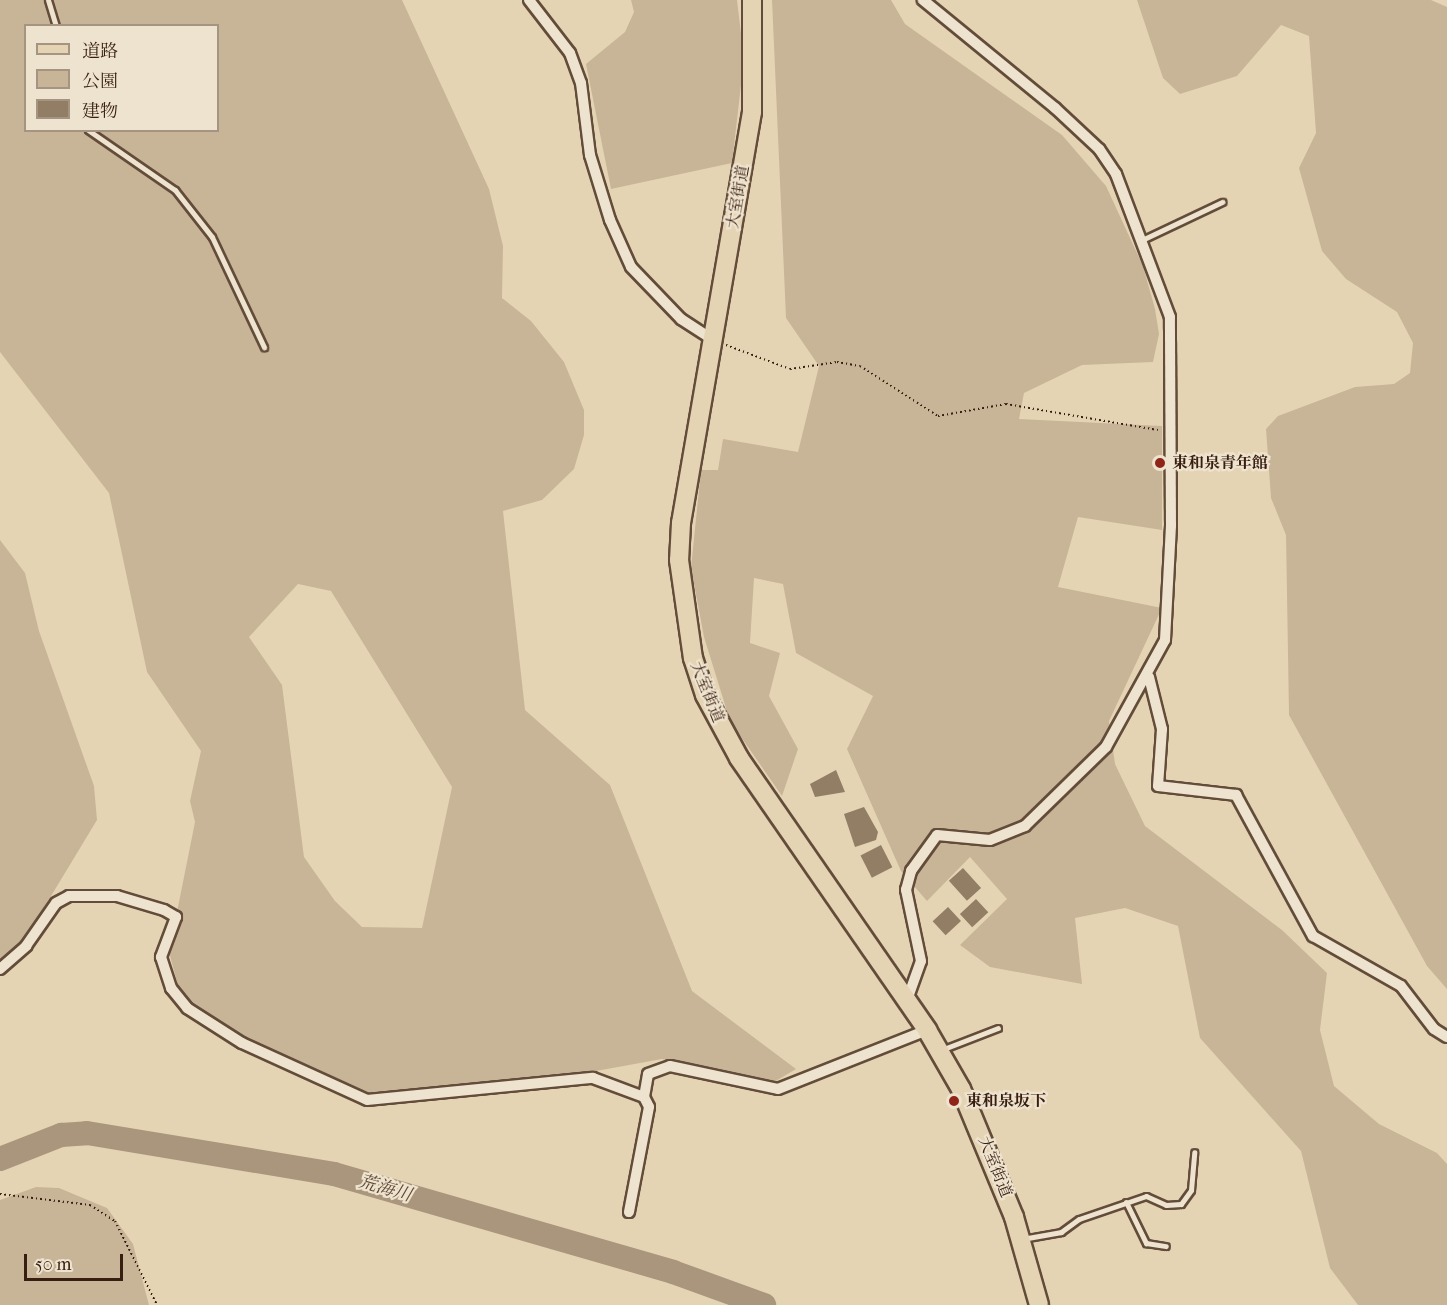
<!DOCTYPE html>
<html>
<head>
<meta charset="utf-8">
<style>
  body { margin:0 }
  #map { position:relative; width:1447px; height:1305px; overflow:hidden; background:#e5d4b4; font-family:"IM FELL French Canon","Noto Serif JP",serif }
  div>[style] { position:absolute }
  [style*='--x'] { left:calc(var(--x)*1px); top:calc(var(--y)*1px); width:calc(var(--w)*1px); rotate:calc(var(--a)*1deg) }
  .green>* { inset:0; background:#c8b598 }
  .river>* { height:24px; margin:-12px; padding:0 12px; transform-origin:12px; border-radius:12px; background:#aa967c }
  .building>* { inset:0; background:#927d65; transform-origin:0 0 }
  .path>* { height:2px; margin-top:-1px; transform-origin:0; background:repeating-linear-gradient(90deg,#381e10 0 1.5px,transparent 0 4.5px) }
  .roads { filter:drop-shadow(2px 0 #634c39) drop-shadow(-2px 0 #634c39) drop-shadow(0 2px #634c39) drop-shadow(0 -2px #634c39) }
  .service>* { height:5px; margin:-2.5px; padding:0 2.5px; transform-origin:2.5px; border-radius:2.5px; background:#eee3ce }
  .minor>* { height:10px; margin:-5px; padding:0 5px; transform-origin:5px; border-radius:5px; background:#eee3ce }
  .primary>* { height:18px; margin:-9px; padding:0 9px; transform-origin:9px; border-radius:9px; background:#e5d4b4 }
  .dots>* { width:16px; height:16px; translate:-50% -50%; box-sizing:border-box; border:3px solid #eee3ce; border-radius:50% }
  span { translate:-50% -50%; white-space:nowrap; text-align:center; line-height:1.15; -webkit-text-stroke:4.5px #eee3ce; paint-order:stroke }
  .street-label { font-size:16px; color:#381e10 }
  .poi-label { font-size:16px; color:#381e10; font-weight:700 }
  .left { translate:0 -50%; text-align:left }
  .water-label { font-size:18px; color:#604836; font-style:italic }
  .legend { position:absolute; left:24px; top:24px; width:195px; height:108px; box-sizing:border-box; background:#eee3ce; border:2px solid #a59482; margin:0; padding:8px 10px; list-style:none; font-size:18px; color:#381e10 }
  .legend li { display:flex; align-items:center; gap:12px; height:30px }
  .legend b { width:30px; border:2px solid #a59482 }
  .scale { position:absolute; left:24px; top:1254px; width:99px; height:27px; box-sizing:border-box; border:3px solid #381e10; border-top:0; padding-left:8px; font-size:18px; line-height:21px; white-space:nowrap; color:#381e10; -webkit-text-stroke:4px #eee3ce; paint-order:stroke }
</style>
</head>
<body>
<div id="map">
  <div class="green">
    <i style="clip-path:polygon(evenodd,0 0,402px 0,489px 189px,503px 246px,502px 298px,531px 321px,564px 362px,584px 410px,584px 435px,574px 469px,542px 500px,503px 511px,525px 710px,610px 785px,692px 991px,796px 1069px,774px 1082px,662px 1059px,596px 1071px,370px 1093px,252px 1041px,192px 1004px,178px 986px,169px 952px,195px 822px,190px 801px,201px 751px,147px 672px,109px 493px,0 352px,0 0,26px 26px,218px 26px,218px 130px,26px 130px,26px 26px,0 0,298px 584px,331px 591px,452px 787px,422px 928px,362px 927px,335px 901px,304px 857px,282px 685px,249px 637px,298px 584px)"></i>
    <i style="clip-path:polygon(631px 0,737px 0,744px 59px,732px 163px,611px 189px,586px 64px,625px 32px,634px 12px)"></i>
    <i style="clip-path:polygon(772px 0,891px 0,905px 24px,1062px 135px,1106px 186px,1143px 266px,1155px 309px,1159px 334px,1153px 362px,1082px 365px,1024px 393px,1019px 419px,1162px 426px,1162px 530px,1078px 517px,1058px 587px,1162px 608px,1109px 721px,1115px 764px,1145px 826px,1282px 930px,1327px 973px,1320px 1030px,1334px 1086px,1379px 1124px,1437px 1153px,1447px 1164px,1447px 1305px,1358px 1305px,1330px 1268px,1301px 1151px,1200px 1038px,1178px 926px,1125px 908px,1075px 918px,1082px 984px,990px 967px,960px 945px,1007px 899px,970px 857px,927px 901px,901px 871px,847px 749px,873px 696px,796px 653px,783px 584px,754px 578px,750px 643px,780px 653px,769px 696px,798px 749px,782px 796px,730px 721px,704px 637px,691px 568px,701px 470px,718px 470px,723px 439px,798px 452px,819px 366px,786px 318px)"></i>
    <i style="clip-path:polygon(1137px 0,1431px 0,1447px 7px,1447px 989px,1427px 966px,1289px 715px,1286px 535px,1271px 498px,1266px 429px,1278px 416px,1355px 387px,1394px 384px,1410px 373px,1413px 343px,1397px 312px,1346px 279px,1322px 251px,1299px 168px,1316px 133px,1309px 36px,1281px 25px,1237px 76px,1180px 94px,1163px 78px)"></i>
    <i style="clip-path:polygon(0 540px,25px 573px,39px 631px,94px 786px,97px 820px,22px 944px,0 962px)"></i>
    <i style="clip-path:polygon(36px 1187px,59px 1188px,107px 1208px,133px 1244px,149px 1305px,0 1305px,0 1200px)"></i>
  </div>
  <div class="river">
    <i style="--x:0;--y:1159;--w:66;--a:-21.5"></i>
    <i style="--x:61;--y:1135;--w:26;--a:-4"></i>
    <i style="--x:87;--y:1133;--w:250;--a:9.4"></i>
    <i style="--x:334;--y:1174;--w:353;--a:16.1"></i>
    <i style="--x:673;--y:1272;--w:97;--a:19.9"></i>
  </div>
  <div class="building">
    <i style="clip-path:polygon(836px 770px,845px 792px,815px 797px,810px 784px)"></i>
    <i style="clip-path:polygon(864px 807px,878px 832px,876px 840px,855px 847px,844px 814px)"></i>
    <i style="left:881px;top:845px;width:25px;height:23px;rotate:63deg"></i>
    <i style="left:963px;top:868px;width:27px;height:19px;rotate:48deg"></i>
    <i style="left:976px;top:899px;width:18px;height:22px;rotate:47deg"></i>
    <i style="left:948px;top:907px;width:19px;height:21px;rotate:47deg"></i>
  </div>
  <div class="path">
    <i style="--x:726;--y:345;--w:68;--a:20.6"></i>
    <i style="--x:790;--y:369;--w:48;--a:-8.5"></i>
    <i style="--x:837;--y:362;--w:23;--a:10"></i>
    <i style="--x:860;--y:366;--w:93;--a:32.7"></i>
    <i style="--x:938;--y:416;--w:69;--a:-10"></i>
    <i style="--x:1006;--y:404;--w:154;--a:9.7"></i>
    <i style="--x:0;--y:1194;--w:91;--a:7"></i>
    <i style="--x:90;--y:1205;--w:30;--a:33"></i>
    <i style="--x:115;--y:1221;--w:94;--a:63.4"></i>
  </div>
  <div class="roads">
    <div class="service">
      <i style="--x:48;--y:0;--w:27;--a:73"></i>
      <i style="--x:88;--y:130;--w:106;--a:34.6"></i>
      <i style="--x:175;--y:190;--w:60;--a:51.8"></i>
      <i style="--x:212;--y:237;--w:122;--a:64.7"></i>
      <i style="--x:1142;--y:240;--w:89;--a:-25.4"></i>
      <i style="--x:941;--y:1050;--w:61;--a:-21.1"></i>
      <i style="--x:1126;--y:1202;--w:46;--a:64"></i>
      <i style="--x:1146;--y:1243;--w:20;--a:9"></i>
      <i style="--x:1022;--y:1239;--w:40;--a:-10"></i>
      <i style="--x:1061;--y:1232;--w:22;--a:-36"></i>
      <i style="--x:1079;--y:1219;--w:71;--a:-18.9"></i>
      <i style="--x:1146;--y:1196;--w:22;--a:24"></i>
      <i style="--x:1166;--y:1205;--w:15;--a:-4"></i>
      <i style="--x:1181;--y:1204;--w:17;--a:-54"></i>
      <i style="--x:1191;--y:1190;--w:38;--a:-85"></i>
    </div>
    <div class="minor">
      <i style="--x:529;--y:0;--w:67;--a:52.3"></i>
      <i style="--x:570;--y:53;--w:32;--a:70"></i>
      <i style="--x:581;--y:83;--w:73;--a:82.9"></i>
      <i style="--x:590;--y:155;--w:68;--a:72.9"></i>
      <i style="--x:610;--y:220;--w:51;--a:65.9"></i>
      <i style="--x:631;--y:267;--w:72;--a:46.1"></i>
      <i style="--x:681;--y:319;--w:37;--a:33"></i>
      <i style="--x:1149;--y:677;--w:54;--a:76"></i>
      <i style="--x:1162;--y:729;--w:57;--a:94"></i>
      <i style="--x:1158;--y:786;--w:79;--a:6.6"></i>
      <i style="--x:1236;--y:795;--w:161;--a:61.4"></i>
      <i style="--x:1313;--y:936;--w:101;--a:29.6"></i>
      <i style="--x:1401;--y:986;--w:54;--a:52.5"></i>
      <i style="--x:1434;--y:1029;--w:15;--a:32"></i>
      <i style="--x:0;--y:969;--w:35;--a:-41"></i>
      <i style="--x:26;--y:946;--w:52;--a:-55.1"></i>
      <i style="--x:56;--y:903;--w:15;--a:-28"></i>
      <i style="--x:69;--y:896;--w:48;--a:0"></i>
      <i style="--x:117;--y:896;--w:49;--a:16.6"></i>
      <i style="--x:164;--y:910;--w:14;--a:30"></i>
      <i style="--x:176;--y:917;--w:43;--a:110.6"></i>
      <i style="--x:161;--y:957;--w:33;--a:72"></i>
      <i style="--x:171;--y:988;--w:26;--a:51"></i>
      <i style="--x:187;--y:1008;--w:65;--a:32.5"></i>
      <i style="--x:242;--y:1043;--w:137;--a:24.5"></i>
      <i style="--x:367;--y:1100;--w:227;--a:-5.6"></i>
      <i style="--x:593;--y:1078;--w:54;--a:20.4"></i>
      <i style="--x:644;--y:1097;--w:11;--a:63"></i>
      <i style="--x:649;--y:1107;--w:107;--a:100.8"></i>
      <i style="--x:907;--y:1000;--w:41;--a:-70.3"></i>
      <i style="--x:921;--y:961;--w:73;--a:-101.9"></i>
      <i style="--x:906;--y:890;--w:20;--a:-75"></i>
      <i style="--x:911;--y:871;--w:44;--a:-54.2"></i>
      <i style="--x:937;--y:835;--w:53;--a:5.4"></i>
      <i style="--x:990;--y:840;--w:38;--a:-22"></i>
      <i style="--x:1025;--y:826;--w:113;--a:-44.3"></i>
      <i style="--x:1106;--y:747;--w:122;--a:-61.1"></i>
      <i style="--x:1165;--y:640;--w:114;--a:-87"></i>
      <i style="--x:1171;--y:526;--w:209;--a:-90.3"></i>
      <i style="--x:1170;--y:317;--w:153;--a:-110.7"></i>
      <i style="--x:1116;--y:174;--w:30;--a:-124"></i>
      <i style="--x:1099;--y:149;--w:60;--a:-137"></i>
      <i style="--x:1055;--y:108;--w:171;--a:-140.7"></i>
      <i style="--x:644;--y:1097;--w:23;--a:-80"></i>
      <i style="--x:648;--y:1074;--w:23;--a:-20"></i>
      <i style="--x:670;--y:1066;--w:110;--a:12"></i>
      <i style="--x:778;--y:1089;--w:160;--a:-21.6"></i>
    </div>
    <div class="primary">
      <i style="--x:752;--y:0;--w:112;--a:90"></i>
      <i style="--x:752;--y:112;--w:417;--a:99.8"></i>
      <i style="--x:681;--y:523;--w:37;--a:93"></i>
      <i style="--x:679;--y:560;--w:99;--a:81.9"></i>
      <i style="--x:693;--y:658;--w:39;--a:72"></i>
      <i style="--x:705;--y:695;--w:72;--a:61.6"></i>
      <i style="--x:739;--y:758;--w:331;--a:55.3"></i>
      <i style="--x:927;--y:1030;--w:68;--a:60"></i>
      <i style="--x:961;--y:1089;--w:139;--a:67.5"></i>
      <i style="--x:1014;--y:1217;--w:91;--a:74.1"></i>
    </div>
  </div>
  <div class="dots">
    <i style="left:1160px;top:463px;background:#8f2418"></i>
    <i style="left:954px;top:1101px;background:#8f2418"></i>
  </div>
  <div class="street-label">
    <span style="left:738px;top:197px;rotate:-80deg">大室街道</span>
    <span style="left:707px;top:692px;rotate:68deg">大室街道</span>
    <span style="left:995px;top:1167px;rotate:68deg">大室街道</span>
  </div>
  <div class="poi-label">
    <span class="left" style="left:1172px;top:463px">東和泉青年館</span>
    <span class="left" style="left:966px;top:1101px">東和泉坂下</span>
  </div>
  <div class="water-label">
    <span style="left:385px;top:1189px;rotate:16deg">荒海川</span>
  </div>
  <ul class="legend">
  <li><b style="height:8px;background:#e5d4b4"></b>道路</li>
  <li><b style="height:16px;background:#c8b598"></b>公園</li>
  <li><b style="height:16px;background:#927d65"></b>建物</li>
  </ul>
  <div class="scale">50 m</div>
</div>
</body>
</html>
